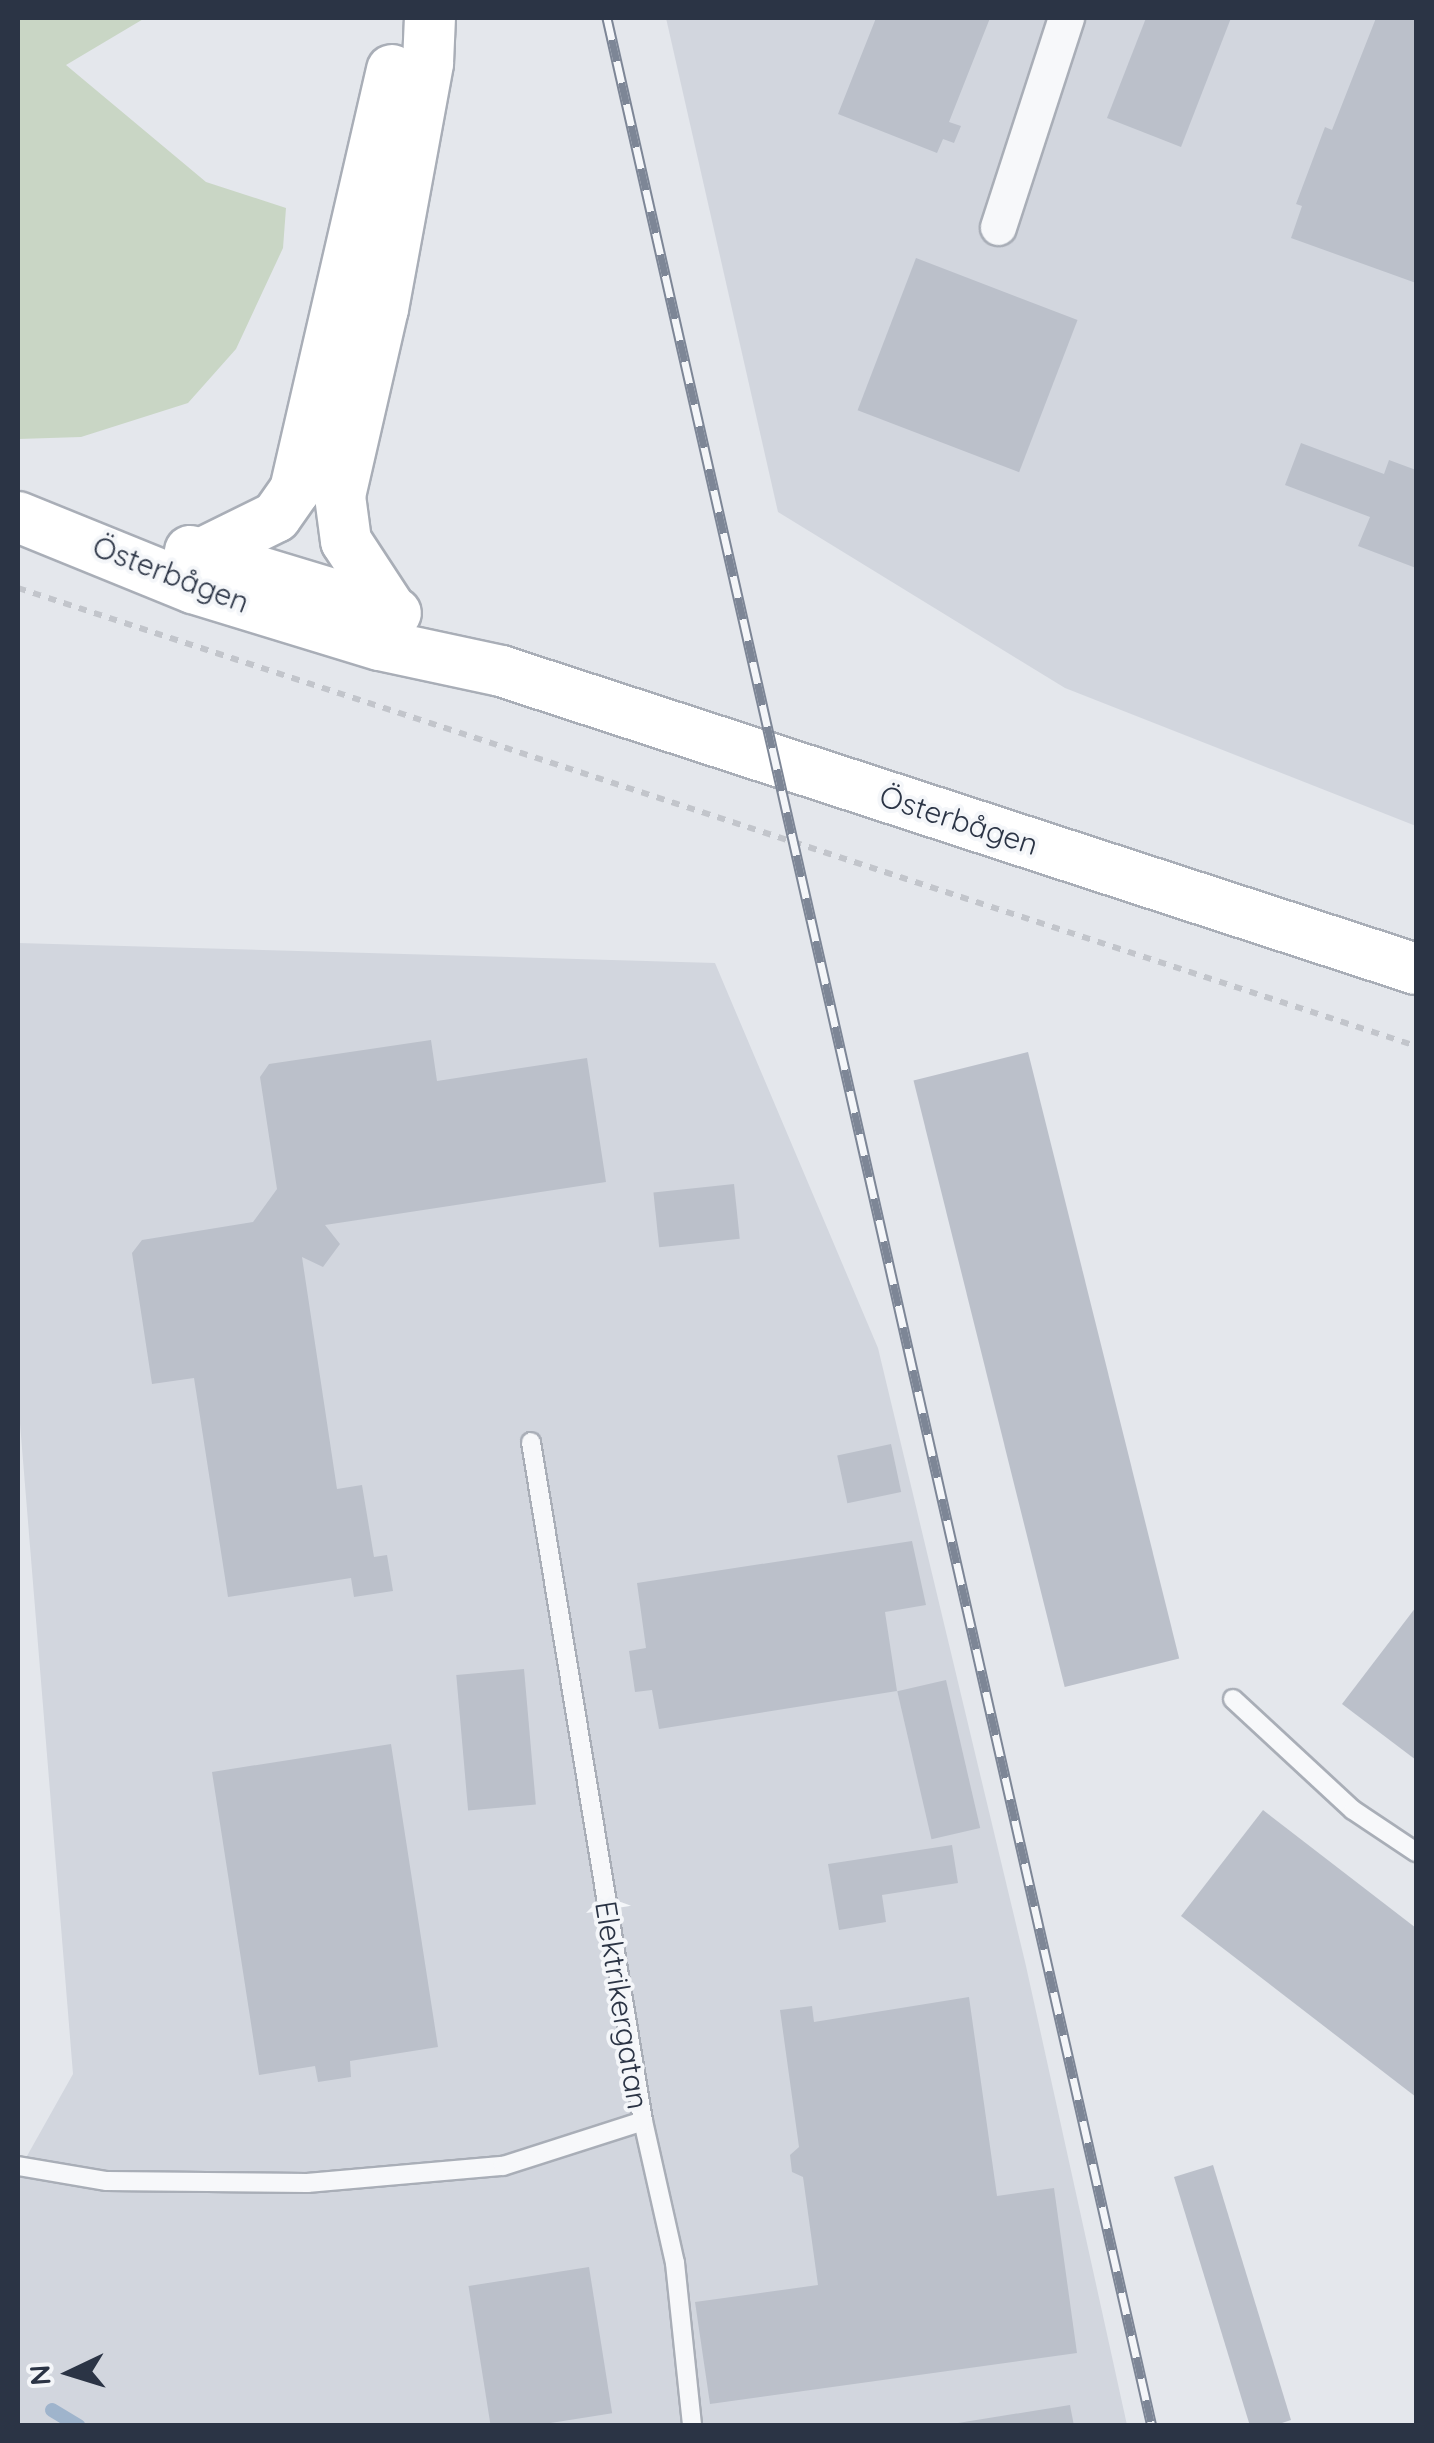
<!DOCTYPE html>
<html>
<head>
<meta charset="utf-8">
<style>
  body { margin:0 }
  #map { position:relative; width:1434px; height:2443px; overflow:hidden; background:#e4e7ec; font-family:Quicksand,sans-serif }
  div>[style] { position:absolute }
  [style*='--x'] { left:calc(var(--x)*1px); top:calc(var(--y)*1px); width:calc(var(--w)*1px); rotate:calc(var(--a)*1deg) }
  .built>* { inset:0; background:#d2d6de }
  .green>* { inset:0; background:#c9d6c5 }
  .stream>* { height:14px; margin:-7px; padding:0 7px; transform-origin:7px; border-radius:7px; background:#9fb4cc }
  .building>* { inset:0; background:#bbc0ca; transform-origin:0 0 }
  .path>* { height:6px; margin-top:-3px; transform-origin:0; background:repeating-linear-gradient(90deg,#c2c5cb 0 8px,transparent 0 16px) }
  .roads { filter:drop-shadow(2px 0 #a9aeb7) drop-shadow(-2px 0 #a9aeb7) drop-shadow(0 2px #a9aeb7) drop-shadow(0 -2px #a9aeb7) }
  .service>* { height:18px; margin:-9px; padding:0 9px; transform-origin:9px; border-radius:9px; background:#f7f8fa }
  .minor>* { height:35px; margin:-17.5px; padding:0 17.5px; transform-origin:17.5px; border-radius:17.5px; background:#f7f8fa }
  .secondary>* { height:50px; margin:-25px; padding:0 25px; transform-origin:25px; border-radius:25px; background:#fff }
  .rail>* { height:11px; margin-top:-5.5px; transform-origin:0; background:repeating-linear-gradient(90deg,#f4f6f9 0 22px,#7d8696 0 44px); box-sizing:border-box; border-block:2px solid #7d8696 }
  span { translate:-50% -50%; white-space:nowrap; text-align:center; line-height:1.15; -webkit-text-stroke:8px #f4f6f9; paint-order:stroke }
  .street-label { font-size:30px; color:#2b3445 }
  .frame { position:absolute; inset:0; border:20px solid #2b3445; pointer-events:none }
  .north { position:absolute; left:20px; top:2323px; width:100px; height:100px; -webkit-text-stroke:8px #f4f6f9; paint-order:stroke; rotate:266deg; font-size:28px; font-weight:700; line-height:40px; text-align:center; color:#2b3445 }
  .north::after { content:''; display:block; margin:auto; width:35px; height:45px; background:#2b3445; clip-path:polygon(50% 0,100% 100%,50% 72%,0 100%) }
</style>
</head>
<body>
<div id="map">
  <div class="built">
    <i style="clip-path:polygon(666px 18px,1416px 18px,1416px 826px,1065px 688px,778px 512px)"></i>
    <i style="clip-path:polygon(18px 943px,715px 963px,878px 1348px,1026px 1966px,1127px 2425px,18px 2426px,18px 2172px,73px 2074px,18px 1399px)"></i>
  </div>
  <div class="green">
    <i style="clip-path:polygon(18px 18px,145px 18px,66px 65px,206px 182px,286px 208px,283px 248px,236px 349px,188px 403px,81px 437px,18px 439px)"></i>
  </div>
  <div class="stream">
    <i style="--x:52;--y:2410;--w:31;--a:31"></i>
  </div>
  <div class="building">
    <i style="clip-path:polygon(876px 18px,990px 18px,949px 122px,961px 126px,954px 143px,943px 139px,937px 153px,838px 114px)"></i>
    <i style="clip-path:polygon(1146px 18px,1231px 18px,1181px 147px,1107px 118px)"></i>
    <i style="clip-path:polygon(1376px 18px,1416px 18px,1416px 283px,1291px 238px,1302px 206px,1296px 204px,1325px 127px,1332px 130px)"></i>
    <i style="left:916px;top:258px;width:173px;height:163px;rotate:21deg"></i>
    <i style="clip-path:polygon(1301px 443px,1384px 474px,1389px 460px,1416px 470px,1416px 568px,1358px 546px,1370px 517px,1285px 485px)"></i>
    <i style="clip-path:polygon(431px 1040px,437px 1081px,587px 1058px,606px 1182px,325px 1225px,340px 1244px,323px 1267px,302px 1257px,337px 1489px,362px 1485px,374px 1557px,387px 1555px,393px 1591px,354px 1597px,351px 1578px,228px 1597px,194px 1378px,152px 1384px,132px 1253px,142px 1240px,253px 1222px,277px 1189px,260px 1077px,269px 1064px)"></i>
    <i style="left:1028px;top:1052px;width:625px;height:118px;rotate:76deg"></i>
    <i style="left:734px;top:1184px;width:55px;height:81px;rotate:84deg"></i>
    <i style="left:891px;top:1444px;width:49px;height:55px;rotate:78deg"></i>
    <i style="clip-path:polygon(912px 1541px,926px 1605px,885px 1612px,897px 1691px,659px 1729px,652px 1690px,635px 1692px,629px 1651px,646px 1648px,637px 1583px)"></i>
    <i style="clip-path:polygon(1416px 1607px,1416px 1760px,1342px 1704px)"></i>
    <i style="left:524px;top:1669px;width:136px;height:68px;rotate:85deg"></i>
    <i style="left:946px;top:1680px;width:152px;height:50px;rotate:77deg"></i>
    <i style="clip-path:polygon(391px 1744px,438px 2047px,350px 2061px,351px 2077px,318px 2082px,315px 2066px,259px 2075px,212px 1772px)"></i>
    <i style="clip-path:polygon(1263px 1810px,1416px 1928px,1416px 2097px,1181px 1916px)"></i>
    <i style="clip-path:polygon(952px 1845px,958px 1883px,882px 1895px,886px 1922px,839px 1930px,828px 1864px)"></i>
    <i style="clip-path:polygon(969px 1997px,997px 2196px,1054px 2188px,1077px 2353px,710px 2404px,695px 2302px,818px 2285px,803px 2177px,792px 2172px,790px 2155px,799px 2147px,780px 2010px,812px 2006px,814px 2022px)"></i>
    <i style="clip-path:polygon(1213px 2165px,1291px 2420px,1273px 2426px,1250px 2426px,1174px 2177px)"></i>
    <i style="left:589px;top:2267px;width:148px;height:122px;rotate:81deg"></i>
    <i style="clip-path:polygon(1070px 2405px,1074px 2426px,958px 2426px,958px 2423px)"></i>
  </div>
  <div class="path">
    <i style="--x:18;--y:588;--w:1471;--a:18.14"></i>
  </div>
  <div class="roads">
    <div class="service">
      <i style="--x:1233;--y:1699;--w:163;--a:42.8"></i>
      <i style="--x:1353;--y:1810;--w:76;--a:33.7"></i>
      <i style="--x:643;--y:2121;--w:146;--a:77.3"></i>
      <i style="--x:675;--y:2263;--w:164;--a:84"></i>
      <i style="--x:18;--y:2166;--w:90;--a:9.6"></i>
      <i style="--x:107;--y:2181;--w:200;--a:0.6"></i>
      <i style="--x:307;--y:2183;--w:197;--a:-5"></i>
      <i style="--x:503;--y:2166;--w:147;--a:-17.8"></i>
      <i style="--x:643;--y:2121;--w:688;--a:-99.37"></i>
    </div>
    <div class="minor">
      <i style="--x:998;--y:227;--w:220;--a:-72"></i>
    </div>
    <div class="secondary">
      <i style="--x:18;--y:517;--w:189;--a:22.1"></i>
      <i style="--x:193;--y:588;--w:195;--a:17"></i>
      <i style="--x:380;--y:645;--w:124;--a:12.1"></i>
      <i style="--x:501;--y:671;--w:962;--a:18.04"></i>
      <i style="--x:190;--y:551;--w:215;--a:16.8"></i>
      <i style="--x:203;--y:553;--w:81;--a:-26.3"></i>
      <i style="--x:276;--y:517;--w:33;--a:-55"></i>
      <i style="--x:295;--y:490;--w:431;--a:-77"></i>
      <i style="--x:391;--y:610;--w:82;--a:-123.1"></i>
      <i style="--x:346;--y:541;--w:45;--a:-97.6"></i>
      <i style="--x:340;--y:496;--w:192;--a:-77.1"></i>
      <i style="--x:383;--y:309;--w:250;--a:-79.6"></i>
      <i style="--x:428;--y:63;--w:45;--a:-87.5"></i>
    </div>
  </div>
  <div class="rail">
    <i style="--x:607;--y:18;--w:2469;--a:77.25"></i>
  </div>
  <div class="street-label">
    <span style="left:171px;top:574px;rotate:21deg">Österbågen</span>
    <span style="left:959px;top:820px;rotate:18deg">Österbågen</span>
    <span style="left:622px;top:2005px;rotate:81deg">Elektrikergatan</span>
  </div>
  <div class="frame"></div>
  <div class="north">N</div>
</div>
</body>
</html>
